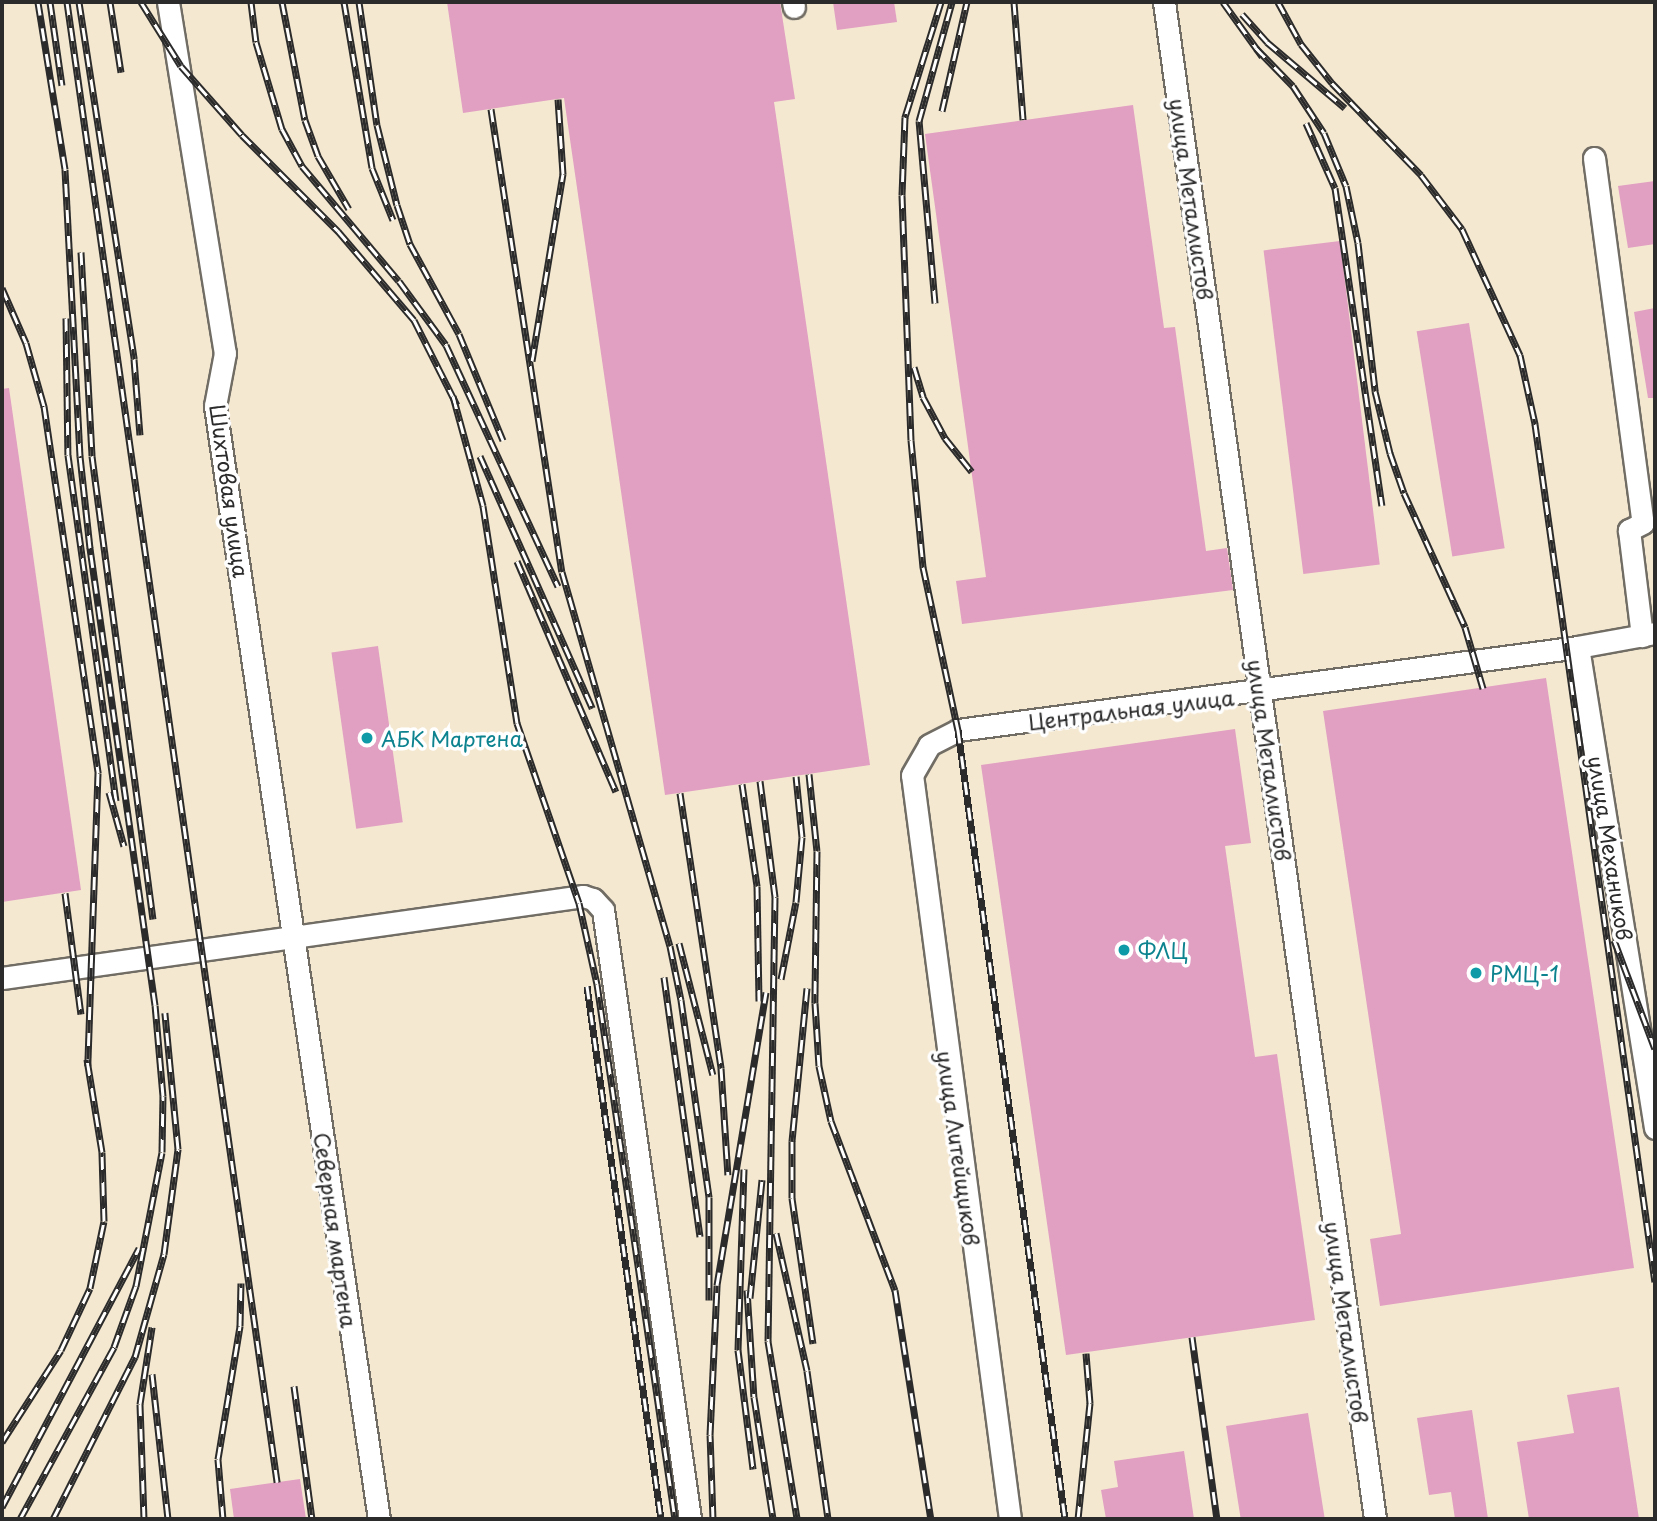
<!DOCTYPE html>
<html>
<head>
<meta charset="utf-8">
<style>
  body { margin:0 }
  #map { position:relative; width:1657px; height:1521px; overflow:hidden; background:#f4e8d1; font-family:"Playpen Sans",sans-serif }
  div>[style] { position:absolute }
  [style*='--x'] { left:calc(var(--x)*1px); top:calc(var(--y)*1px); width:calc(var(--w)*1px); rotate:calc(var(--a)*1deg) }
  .building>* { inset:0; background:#e19fc1; transform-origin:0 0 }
  .roads { filter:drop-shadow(2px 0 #716d65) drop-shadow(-2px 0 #716d65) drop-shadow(0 2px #716d65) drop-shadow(0 -2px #716d65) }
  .minor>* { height:21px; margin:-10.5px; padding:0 10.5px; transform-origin:10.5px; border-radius:10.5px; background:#fff }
  .rail>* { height:7px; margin-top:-3.5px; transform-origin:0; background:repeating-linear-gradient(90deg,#fff 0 13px,#2b2b2b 0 26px); box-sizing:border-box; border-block:2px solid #2b2b2b }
  .dots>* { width:19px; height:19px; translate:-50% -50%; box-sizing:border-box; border:4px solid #fff; border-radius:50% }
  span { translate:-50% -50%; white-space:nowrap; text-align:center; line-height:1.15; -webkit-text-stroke:7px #fff; paint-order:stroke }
  .street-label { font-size:21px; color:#2b2b2b }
  .culture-label { font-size:21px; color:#0d838f }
  .left { translate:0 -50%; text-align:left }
  .frame { position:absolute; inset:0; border:4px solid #2b2b2b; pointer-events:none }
</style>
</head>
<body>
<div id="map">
  <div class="building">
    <i style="clip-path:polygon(447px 2px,780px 2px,795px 99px,774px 102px,870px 765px,665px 795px,564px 98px,463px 113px)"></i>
    <i style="clip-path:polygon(833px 2px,894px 2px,897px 22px,837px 30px)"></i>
    <i style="clip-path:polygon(1133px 105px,1164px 328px,1175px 327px,1206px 551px,1227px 548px,1233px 590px,962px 624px,956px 581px,986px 577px,925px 134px)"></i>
    <i style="clip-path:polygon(1655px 181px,1655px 244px,1628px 248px,1618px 186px)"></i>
    <i style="left:1340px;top:241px;width:326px;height:77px;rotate:83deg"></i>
    <i style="clip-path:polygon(1655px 308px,1655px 398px,1648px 398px,1634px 312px)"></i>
    <i style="left:1469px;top:323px;width:228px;height:53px;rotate:81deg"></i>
    <i style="clip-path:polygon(9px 388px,81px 890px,2px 902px,2px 389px)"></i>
    <i style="left:378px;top:646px;width:178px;height:47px;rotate:82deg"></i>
    <i style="clip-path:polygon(1546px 678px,1634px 1268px,1380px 1306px,1370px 1239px,1401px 1234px,1323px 711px)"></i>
    <i style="clip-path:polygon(1235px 729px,1251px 843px,1225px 846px,1255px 1057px,1277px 1054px,1315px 1320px,1066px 1355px,981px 765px)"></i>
    <i style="clip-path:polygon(1619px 1387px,1639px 1519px,1529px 1519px,1517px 1442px,1574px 1433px,1567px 1395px)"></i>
    <i style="clip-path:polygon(1472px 1410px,1488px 1519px,1455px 1519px,1451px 1492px,1429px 1495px,1417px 1418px)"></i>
    <i style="left:1308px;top:1413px;width:107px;height:83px;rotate:81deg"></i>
    <i style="clip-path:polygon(1184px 1451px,1194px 1519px,1106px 1519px,1101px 1490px,1118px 1487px,1114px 1461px)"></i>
    <i style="clip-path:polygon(300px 1479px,306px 1519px,234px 1519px,230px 1489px)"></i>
  </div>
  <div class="roads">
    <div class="minor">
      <i style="--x:168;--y:2;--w:356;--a:80.8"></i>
      <i style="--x:225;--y:353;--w:54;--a:100.7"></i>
      <i style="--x:215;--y:406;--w:1125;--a:81.62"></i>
      <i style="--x:793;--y:2;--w:5;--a:79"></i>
      <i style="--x:1164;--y:2;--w:1532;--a:82.08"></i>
      <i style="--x:1594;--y:158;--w:368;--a:82.4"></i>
      <i style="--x:1643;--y:523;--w:16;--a:153"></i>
      <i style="--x:1629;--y:530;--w:107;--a:83"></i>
      <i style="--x:1655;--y:633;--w:78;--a:169.7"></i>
      <i style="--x:1578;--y:647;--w:487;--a:80.9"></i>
      <i style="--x:2;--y:978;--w:587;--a:-8.03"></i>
      <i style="--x:583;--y:896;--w:10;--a:17"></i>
      <i style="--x:593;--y:899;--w:15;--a:48"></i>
      <i style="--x:603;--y:910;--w:615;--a:81.87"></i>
      <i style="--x:1010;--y:1519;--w:750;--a:-97.5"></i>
      <i style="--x:912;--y:775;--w:34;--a:-60"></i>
      <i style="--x:929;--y:745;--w:33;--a:-27"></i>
      <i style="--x:958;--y:730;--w:626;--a:-7.62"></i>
    </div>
  </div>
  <div class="rail">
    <i style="--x:50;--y:2;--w:84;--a:81.8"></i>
    <i style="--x:67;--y:2;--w:1495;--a:81.92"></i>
    <i style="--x:79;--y:2;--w:361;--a:81.2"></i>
    <i style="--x:134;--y:359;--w:76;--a:85.5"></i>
    <i style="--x:110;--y:2;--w:71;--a:81.1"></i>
    <i style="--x:141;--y:2;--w:75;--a:58"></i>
    <i style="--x:181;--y:66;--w:92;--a:48.5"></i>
    <i style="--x:242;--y:135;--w:136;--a:45"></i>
    <i style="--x:338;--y:231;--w:117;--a:49.5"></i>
    <i style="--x:414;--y:320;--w:95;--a:63.2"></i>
    <i style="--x:251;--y:2;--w:40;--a:82.9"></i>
    <i style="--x:256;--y:42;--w:91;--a:73.4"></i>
    <i style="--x:282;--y:129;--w:42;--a:61.6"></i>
    <i style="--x:302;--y:166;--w:150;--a:49.9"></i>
    <i style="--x:399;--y:281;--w:79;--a:53.7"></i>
    <i style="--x:446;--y:345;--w:266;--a:65.1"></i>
    <i style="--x:282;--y:2;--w:120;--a:79"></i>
    <i style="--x:305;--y:120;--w:38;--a:70"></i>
    <i style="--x:318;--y:156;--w:61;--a:59.7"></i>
    <i style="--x:344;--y:2;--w:168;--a:80.4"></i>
    <i style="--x:372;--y:168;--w:56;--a:68"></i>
    <i style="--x:359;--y:2;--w:124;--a:81.7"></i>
    <i style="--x:377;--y:125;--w:82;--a:76"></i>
    <i style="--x:397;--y:205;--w:41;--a:71.6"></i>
    <i style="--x:410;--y:244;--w:102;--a:61.4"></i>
    <i style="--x:459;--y:334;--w:115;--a:67.5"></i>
    <i style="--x:941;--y:2;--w:121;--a:107.4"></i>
    <i style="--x:905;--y:117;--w:78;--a:92.2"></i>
    <i style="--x:902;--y:195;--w:245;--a:87.9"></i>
    <i style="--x:911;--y:440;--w:128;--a:84.6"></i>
    <i style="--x:923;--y:567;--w:167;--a:77.9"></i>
    <i style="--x:958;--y:730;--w:796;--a:82.28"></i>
    <i style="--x:1014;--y:2;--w:118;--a:85.6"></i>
    <i style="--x:1223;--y:2;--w:67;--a:54.2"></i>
    <i style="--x:1278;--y:2;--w:48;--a:61.3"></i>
    <i style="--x:1301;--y:44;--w:50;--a:51.5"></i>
    <i style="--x:1332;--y:83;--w:128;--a:45.9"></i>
    <i style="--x:1421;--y:175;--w:68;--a:52.8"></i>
    <i style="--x:1462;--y:229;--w:139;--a:65.3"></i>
    <i style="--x:1520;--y:355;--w:71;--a:77.7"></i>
    <i style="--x:1535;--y:424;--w:866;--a:82.04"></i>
    <i style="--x:1242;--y:14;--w:38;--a:48"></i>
    <i style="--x:1267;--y:42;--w:102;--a:40.2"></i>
    <i style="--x:1256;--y:48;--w:53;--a:45.8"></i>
    <i style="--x:1293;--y:86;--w:56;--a:56.6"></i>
    <i style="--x:1324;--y:133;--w:57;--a:67.5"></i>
    <i style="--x:1346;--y:186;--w:58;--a:78.1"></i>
    <i style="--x:1358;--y:243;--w:149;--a:83.4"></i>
    <i style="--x:1375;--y:391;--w:64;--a:76.4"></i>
    <i style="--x:1390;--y:453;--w:42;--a:70.7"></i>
    <i style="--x:1404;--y:493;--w:147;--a:65.5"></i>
    <i style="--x:1465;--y:627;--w:64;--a:73.6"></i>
    <i style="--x:491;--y:109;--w:468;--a:81.3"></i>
    <i style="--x:562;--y:572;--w:389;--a:73.9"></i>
    <i style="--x:670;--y:946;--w:55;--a:78.5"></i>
    <i style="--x:681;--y:1000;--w:199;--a:81.9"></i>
    <i style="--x:709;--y:1197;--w:103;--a:90"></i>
    <i style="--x:942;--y:111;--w:112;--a:-77.1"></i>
    <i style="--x:1306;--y:123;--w:71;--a:66"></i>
    <i style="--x:1335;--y:188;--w:321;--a:81.6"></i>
    <i style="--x:81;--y:252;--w:204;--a:86.9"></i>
    <i style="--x:92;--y:456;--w:467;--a:82.5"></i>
    <i style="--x:2;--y:288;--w:60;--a:66.4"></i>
    <i style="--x:26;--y:343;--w:66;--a:74.1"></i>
    <i style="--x:44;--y:406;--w:371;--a:81.6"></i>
    <i style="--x:98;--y:773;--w:293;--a:92"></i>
    <i style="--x:935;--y:303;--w:183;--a:-95"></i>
    <i style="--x:919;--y:121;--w:123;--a:-74.5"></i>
    <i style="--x:66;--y:318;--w:137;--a:89.2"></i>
    <i style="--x:68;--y:455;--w:349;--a:82.1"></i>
    <i style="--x:532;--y:361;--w:190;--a:-80.6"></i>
    <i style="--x:563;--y:174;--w:75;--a:-93.8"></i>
    <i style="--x:914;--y:367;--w:31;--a:73"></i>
    <i style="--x:923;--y:397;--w:47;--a:61.8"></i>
    <i style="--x:945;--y:438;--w:43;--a:51.5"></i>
    <i style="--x:453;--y:396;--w:114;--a:74.7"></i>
    <i style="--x:483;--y:506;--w:220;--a:81.1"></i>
    <i style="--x:517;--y:723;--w:190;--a:71"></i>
    <i style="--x:579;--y:903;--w:83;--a:77.5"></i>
    <i style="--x:597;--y:984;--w:541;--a:81.71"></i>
    <i style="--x:480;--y:456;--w:276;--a:66"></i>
    <i style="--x:517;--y:561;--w:251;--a:66.8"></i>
    <i style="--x:809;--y:774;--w:77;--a:84.1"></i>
    <i style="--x:817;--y:851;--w:152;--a:90.8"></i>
    <i style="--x:815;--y:1003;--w:63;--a:86.4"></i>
    <i style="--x:819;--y:1066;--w:56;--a:77.7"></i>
    <i style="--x:831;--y:1121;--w:181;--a:69.3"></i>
    <i style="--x:895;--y:1290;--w:232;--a:81.1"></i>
    <i style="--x:760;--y:781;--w:117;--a:82.6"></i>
    <i style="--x:775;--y:897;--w:444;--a:90.9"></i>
    <i style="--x:768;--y:1341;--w:180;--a:80.7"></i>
    <i style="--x:742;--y:784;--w:103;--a:81.6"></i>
    <i style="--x:757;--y:886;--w:115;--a:89"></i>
    <i style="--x:109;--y:792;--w:56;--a:74.5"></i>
    <i style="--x:680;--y:793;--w:278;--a:81.5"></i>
    <i style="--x:721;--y:1068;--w:107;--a:86.3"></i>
    <i style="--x:65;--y:893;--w:122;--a:82.5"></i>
    <i style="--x:1614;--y:940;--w:116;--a:69.4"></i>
    <i style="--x:679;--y:943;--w:136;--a:75.6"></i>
    <i style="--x:664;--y:977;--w:262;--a:82.1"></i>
    <i style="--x:781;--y:979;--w:78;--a:-79"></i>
    <i style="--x:796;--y:902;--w:65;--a:-84.7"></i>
    <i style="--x:802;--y:837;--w:61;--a:-95.6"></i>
    <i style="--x:587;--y:986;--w:538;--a:82.1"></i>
    <i style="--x:807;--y:988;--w:154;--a:95.6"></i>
    <i style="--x:792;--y:1141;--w:57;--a:90"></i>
    <i style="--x:792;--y:1198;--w:147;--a:81.8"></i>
    <i style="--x:744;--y:1169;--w:181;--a:91.9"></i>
    <i style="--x:738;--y:1350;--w:120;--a:82.8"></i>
    <i style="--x:776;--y:1233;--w:141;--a:77.3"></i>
    <i style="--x:807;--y:1371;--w:149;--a:81.9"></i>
    <i style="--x:747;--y:1290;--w:107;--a:86.3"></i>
    <i style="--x:754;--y:1397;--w:123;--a:81.1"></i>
    <i style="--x:750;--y:1298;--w:119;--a:-84.2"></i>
    <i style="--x:1192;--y:1337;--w:184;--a:82.2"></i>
    <i style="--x:152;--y:1374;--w:146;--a:83.7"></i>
    <i style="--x:294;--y:1386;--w:134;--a:82.3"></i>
    <i style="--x:2;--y:1442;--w:109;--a:-57.3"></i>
    <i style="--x:61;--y:1350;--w:68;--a:-64.9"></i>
    <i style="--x:90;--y:1288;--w:68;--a:-78.2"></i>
    <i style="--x:104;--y:1221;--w:69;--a:-91.7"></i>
    <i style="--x:102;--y:1152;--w:94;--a:-99.2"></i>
    <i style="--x:2;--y:1507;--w:293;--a:-62.1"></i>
    <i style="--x:20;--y:1519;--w:196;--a:-61.3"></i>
    <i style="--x:114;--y:1347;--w:65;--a:-70.2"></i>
    <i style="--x:136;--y:1286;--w:136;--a:-79"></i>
    <i style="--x:162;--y:1152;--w:56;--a:-89"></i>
    <i style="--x:163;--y:1096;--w:91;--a:-95"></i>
    <i style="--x:155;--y:1005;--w:462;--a:-98.1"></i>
    <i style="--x:90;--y:548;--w:93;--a:-96.2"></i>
    <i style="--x:80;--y:456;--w:287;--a:-93"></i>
    <i style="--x:65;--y:169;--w:169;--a:-99.2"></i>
    <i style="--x:53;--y:1519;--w:182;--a:-63.2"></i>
    <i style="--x:135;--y:1357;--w:107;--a:-74.3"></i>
    <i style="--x:164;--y:1254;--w:106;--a:-82.4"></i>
    <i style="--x:178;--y:1149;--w:137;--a:-95.5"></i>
    <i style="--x:144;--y:1519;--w:115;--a:-92"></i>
    <i style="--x:140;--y:1404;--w:78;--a:-81.1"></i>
    <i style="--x:223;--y:1519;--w:60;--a:-94.8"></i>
    <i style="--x:218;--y:1459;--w:135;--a:-80.6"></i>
    <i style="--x:240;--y:1326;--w:43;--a:-88.7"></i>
    <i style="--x:713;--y:1519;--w:84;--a:-92"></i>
    <i style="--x:710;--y:1435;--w:150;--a:-87.3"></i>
    <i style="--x:717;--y:1285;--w:297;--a:-80.5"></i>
    <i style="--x:1078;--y:1519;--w:117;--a:-84.1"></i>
    <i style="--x:1090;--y:1403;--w:50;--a:-94.6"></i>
  </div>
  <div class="dots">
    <i style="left:367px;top:738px;background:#0f9aa8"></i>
    <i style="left:1124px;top:950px;background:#0f9aa8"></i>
    <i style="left:1476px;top:973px;background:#0f9aa8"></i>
  </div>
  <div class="street-label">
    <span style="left:1192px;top:199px;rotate:82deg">улица Металлистов</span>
    <span style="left:230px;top:491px;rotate:82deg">Шихтовая улица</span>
    <span style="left:1131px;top:709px;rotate:-7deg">Центральная улица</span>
    <span style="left:1270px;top:760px;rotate:82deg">улица Металлистов</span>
    <span style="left:1611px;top:848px;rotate:81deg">улица Механиков</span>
    <span style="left:959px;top:1148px;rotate:82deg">улица Литейщиков</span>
    <span style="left:336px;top:1230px;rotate:82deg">Северная мартена</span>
    <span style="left:1347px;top:1322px;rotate:82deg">улица Металлистов</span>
  </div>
  <div class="culture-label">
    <span class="left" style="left:381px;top:738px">АБК Мартена</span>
    <span class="left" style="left:1138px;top:950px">ФЛЦ</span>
    <span class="left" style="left:1490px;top:973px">РМЦ-1</span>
  </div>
  <div class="frame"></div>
</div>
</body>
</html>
